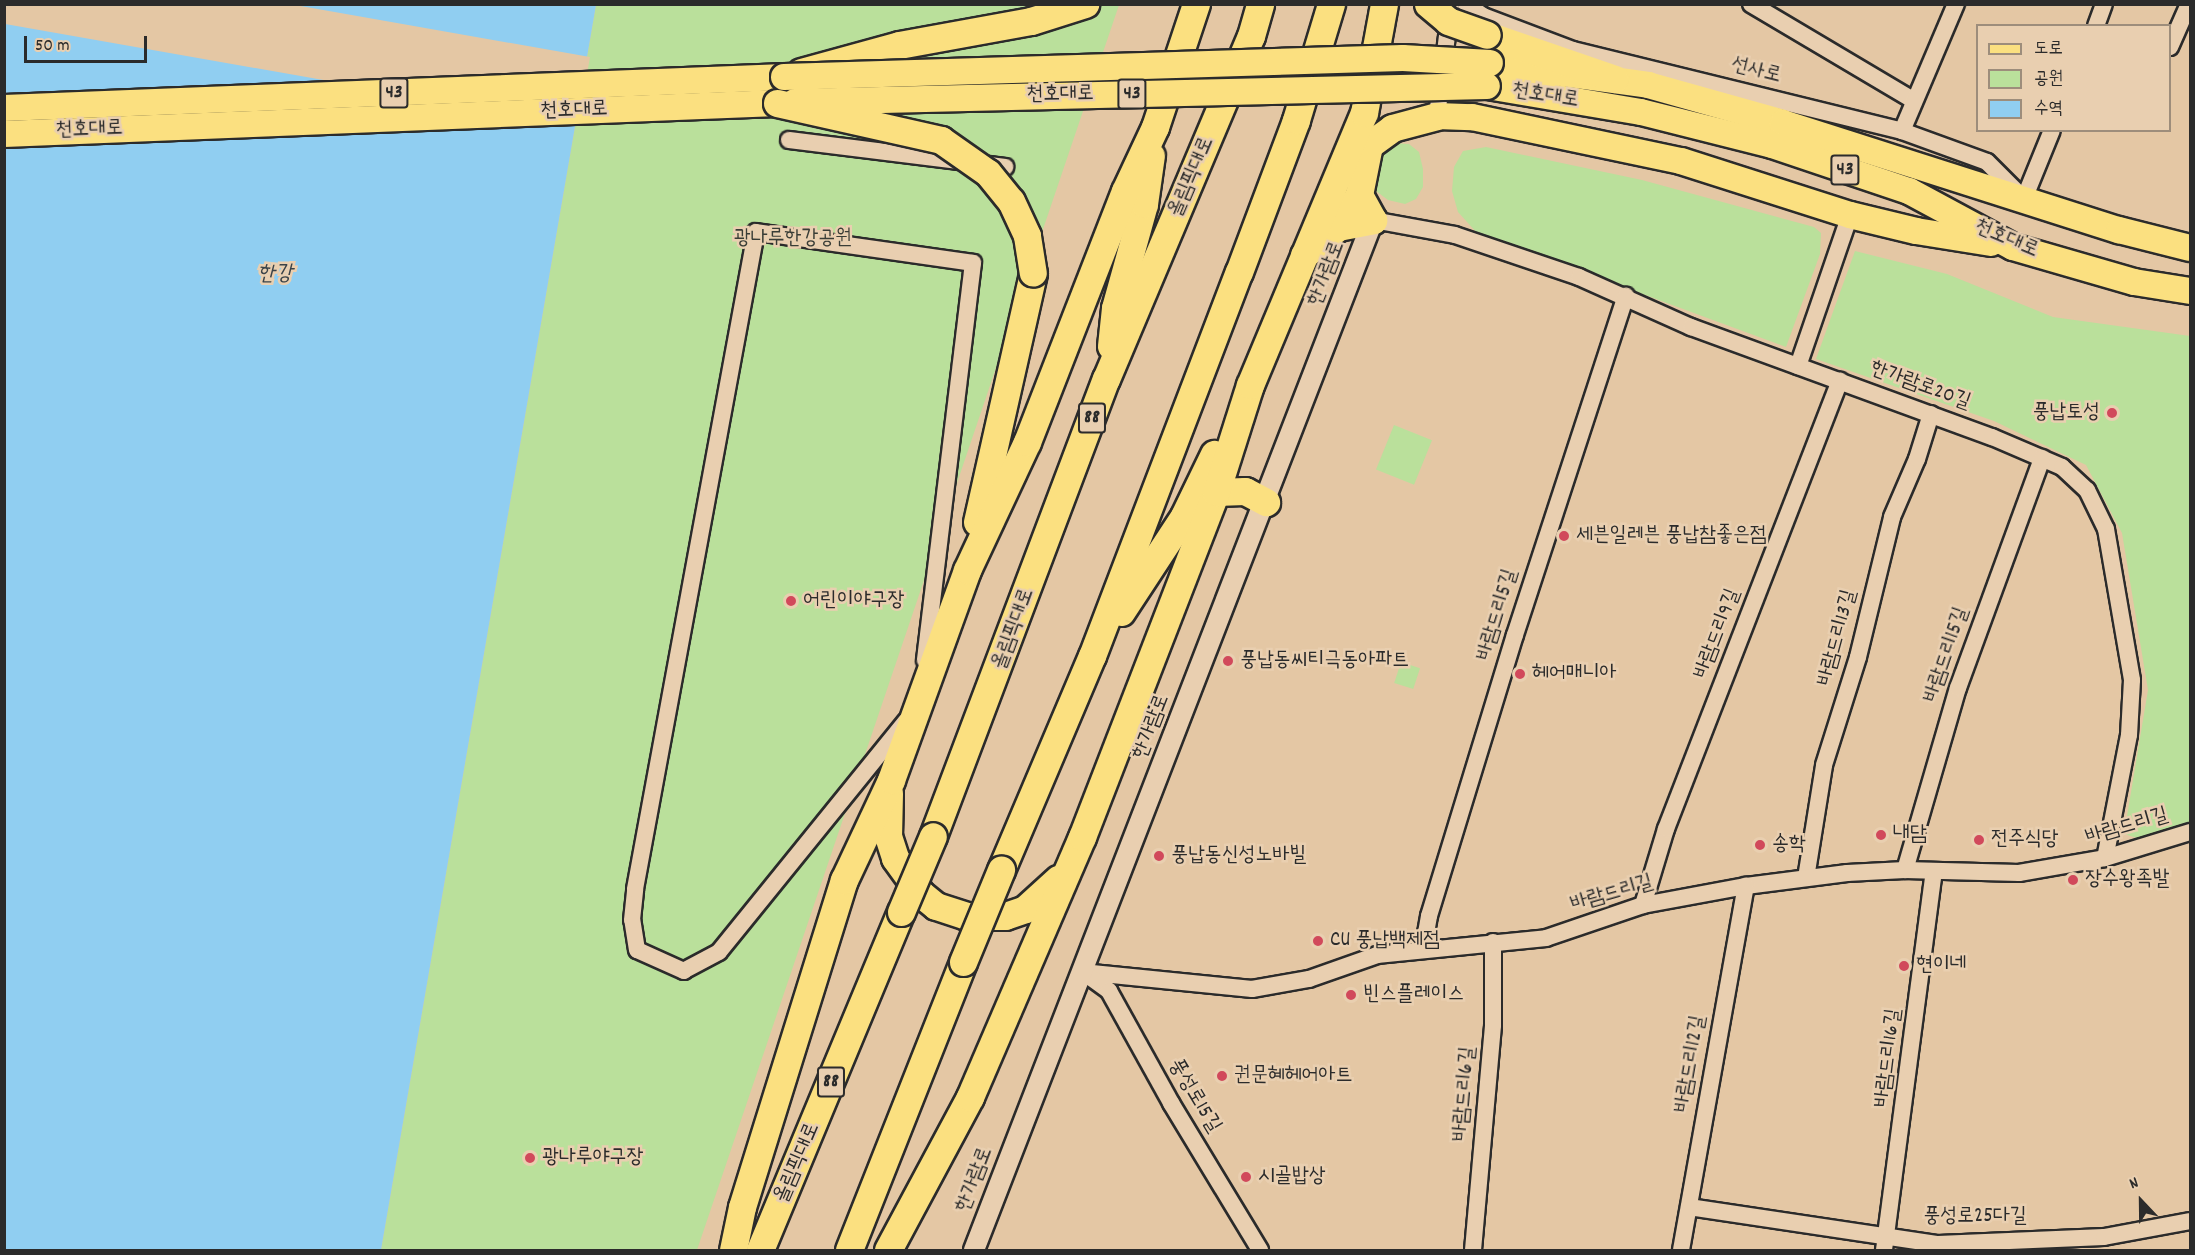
<!DOCTYPE html>
<html>
<head>
<meta charset="utf-8">
<style>
  body { margin:0 }
  #map { position:relative; width:2195px; height:1255px; overflow:hidden; background:#e4c7a4; font-family:Dekko,"Poor Story",sans-serif }
  div>[style] { position:absolute }
  [style*='--x'] { left:calc(var(--x)*1px); top:calc(var(--y)*1px); width:calc(var(--w)*1px); rotate:calc(var(--a)*1deg) }
  .green>* { inset:0; background:#bae09b; transform-origin:0 0 }
  .water>* { inset:0; background:#90cef1 }
  .pier>* { inset:0; background:#e4c7a4; transform-origin:0 0 }
  .roads { filter:drop-shadow(2px 0 #2b2b2b) drop-shadow(-2px 0 #2b2b2b) drop-shadow(0 2px #2b2b2b) drop-shadow(0 -2px #2b2b2b) }
  .minor>* { height:16px; margin:-8px; padding:0 8px; transform-origin:8px; border-radius:8px; background:#e9cfb0 }
  .tertiary>* { height:20px; margin:-10px; padding:0 10px; transform-origin:10px; border-radius:10px; background:#e9cfb0 }
  .primary>* { height:26px; margin:-13px; padding:0 13px; transform-origin:13px; border-radius:13px; background:#fbe080 }
  .trunk>* { height:27px; margin:-13.5px; padding:0 13.5px; transform-origin:13.5px; border-radius:13.5px; background:#fbe080 }
  .bridges { filter:drop-shadow(2px 0 #2b2b2b) drop-shadow(-2px 0 #2b2b2b) drop-shadow(0 2px #2b2b2b) drop-shadow(0 -2px #2b2b2b) }
  .primary-bridge>* { height:26px; margin:-13px; padding:0 13px; transform-origin:13px; border-radius:13px; background:#fbe080 }
  .trunk-bridge>* { height:27px; margin:-13.5px; padding:0 13.5px; transform-origin:13.5px; border-radius:13.5px; background:#fbe080 }
  .dots>* { width:16px; height:16px; translate:-50% -50%; box-sizing:border-box; border:3px solid #e9cfb0; border-radius:50% }
  span { translate:-50% -50%; white-space:nowrap; text-align:center; line-height:1.15; -webkit-text-stroke:5px #e9cfb0; paint-order:stroke }
  .shield-label span { padding:2px 4px; background:#e9cfb0; border:2px solid; border-radius:4px; -webkit-text-stroke-width:0 }
  .shield-label { font-size:20px; color:#2b2b2b; font-weight:700 }
  .street-label { font-size:21px; color:#2b2b2b }
  .park-label { font-size:21px; color:#393d36 }
  .poi-label { font-size:21px; color:#2b2b2b }
  .right { translate:-100% -50%; text-align:right }
  .left { translate:0 -50%; text-align:left }
  .water-label { font-size:22px; color:#3a4349; font-style:italic }
  .frame { position:absolute; inset:0; border:6px solid #2b2b2b; pointer-events:none }
  .legend { position:absolute; left:1976px; top:24px; width:195px; height:108px; box-sizing:border-box; background:#e9cfb0; border:2px solid #9d8d7b; margin:0; padding:8px 10px; list-style:none; font-size:18px; color:#2b2b2b }
  .legend li { display:flex; align-items:center; gap:12px; height:30px }
  .legend b { width:30px; border:2px solid #9d8d7b }
  .north { position:absolute; left:2111px; top:1171px; width:60px; height:60px; -webkit-text-stroke:4px #e9cfb0; paint-order:stroke; rotate:338deg; font-size:16px; font-weight:700; line-height:24px; text-align:center; color:#2b2b2b }
  .north::after { content:''; display:block; margin:auto; width:21px; height:27px; background:#2b2b2b; clip-path:polygon(50% 0,100% 100%,50% 72%,0 100%) }
  .scale { position:absolute; left:24px; top:36px; width:123px; height:27px; box-sizing:border-box; border:3px solid #2b2b2b; border-top:0; padding-left:8px; font-size:18px; line-height:21px; white-space:nowrap; color:#2b2b2b; -webkit-text-stroke:4px #e9cfb0; paint-order:stroke }
</style>
</head>
<body>
<div id="map">
  <div class="green">
    <i style="clip-path:polygon(596px 5px,1119px 5px,697px 1250px,381px 1250px)"></i>
    <i style="clip-path:polygon(1393px 143px,1409px 144px,1419px 152px,1423px 169px,1423px 187px,1416px 199px,1405px 204px,1388px 200px,1376px 191px,1373px 173px,1381px 149px)"></i>
    <i style="clip-path:polygon(1486px 147px,1642px 180px,1814px 227px,1821px 233px,1820px 254px,1786px 347px,1477px 233px,1458px 212px,1452px 191px,1454px 167px,1463px 151px)"></i>
    <i style="clip-path:polygon(1855px 251px,1947px 274px,2053px 317px,2190px 336px,2190px 823px,2137px 838px,2124px 834px,2148px 690px,2122px 533px,2086px 465px,1994px 421px,1816px 359px)"></i>
    <i style="left:1394px;top:425px;width:41px;height:48px;rotate:22deg"></i>
    <i style="left:1401px;top:662px;width:20px;height:22px;rotate:18deg"></i>
  </div>
  <div class="water">
    <i style="clip-path:polygon(5px 5px,596px 5px,381px 1250px,5px 1250px)"></i>
  </div>
  <div class="pier">
    <i style="left:590px;top:57px;width:69px;height:586px;rotate:100deg"></i>
  </div>
  <div class="roads">
    <div class="minor">
      <i style="--x:1466;--y:4;--w:21;--a:35"></i>
      <i style="--x:1483;--y:16;--w:96;--a:20.7"></i>
      <i style="--x:1573;--y:50;--w:339;--a:13.8"></i>
      <i style="--x:1902;--y:131;--w:90;--a:20"></i>
      <i style="--x:1987;--y:162;--w:52;--a:45"></i>
      <i style="--x:2024;--y:199;--w:74;--a:-67.9"></i>
      <i style="--x:1751;--y:4;--w:188;--a:30.7"></i>
      <i style="--x:2096;--y:26;--w:23;--a:-70"></i>
      <i style="--x:2170;--y:47;--w:47;--a:-66.2"></i>
      <i style="--x:1437;--y:116;--w:113;--a:-82.9"></i>
      <i style="--x:1902;--y:131;--w:138;--a:-67"></i>
      <i style="--x:789;--y:140;--w:218;--a:7.1"></i>
      <i style="--x:1373;--y:220;--w:83;--a:10.4"></i>
      <i style="--x:1455;--y:235;--w:131;--a:18.7"></i>
      <i style="--x:1579;--y:277;--w:123;--a:24.1"></i>
      <i style="--x:1691;--y:327;--w:320;--a:20.1"></i>
      <i style="--x:1992;--y:437;--w:76;--a:23.2"></i>
      <i style="--x:2062;--y:467;--w:34;--a:43"></i>
      <i style="--x:2087;--y:490;--w:43;--a:64"></i>
      <i style="--x:2106;--y:529;--w:153;--a:80.2"></i>
      <i style="--x:2132;--y:680;--w:55;--a:93.1"></i>
      <i style="--x:2129;--y:735;--w:125;--a:101"></i>
      <i style="--x:1798;--y:366;--w:160;--a:-71"></i>
      <i style="--x:906;--y:721;--w:297;--a:129"></i>
      <i style="--x:719;--y:952;--w:40;--a:152"></i>
      <i style="--x:684;--y:971;--w:51;--a:-155.9"></i>
      <i style="--x:637;--y:950;--w:30;--a:-99"></i>
      <i style="--x:632;--y:920;--w:31;--a:-84"></i>
      <i style="--x:635;--y:889;--w:668;--a:-79.56"></i>
      <i style="--x:756;--y:232;--w:219;--a:8.1"></i>
      <i style="--x:973;--y:263;--w:400;--a:96.9"></i>
      <i style="--x:1905;--y:870;--w:190;--a:-73.8"></i>
      <i style="--x:1958;--y:688;--w:245;--a:-69.9"></i>
      <i style="--x:1806;--y:878;--w:114;--a:-80.9"></i>
      <i style="--x:1824;--y:765;--w:113;--a:-72.5"></i>
      <i style="--x:1858;--y:657;--w:144;--a:-76.3"></i>
      <i style="--x:1892;--y:517;--w:63;--a:-66.7"></i>
      <i style="--x:1917;--y:459;--w:47;--a:-72.7"></i>
      <i style="--x:1643;--y:905;--w:79;--a:-73.2"></i>
      <i style="--x:1666;--y:829;--w:481;--a:-68.8"></i>
      <i style="--x:1423;--y:950;--w:35;--a:-80"></i>
      <i style="--x:1429;--y:916;--w:294;--a:-73"></i>
      <i style="--x:1515;--y:635;--w:357;--a:-71.9"></i>
      <i style="--x:1082;--y:972;--w:171;--a:5.7"></i>
      <i style="--x:1252;--y:989;--w:58;--a:-10"></i>
      <i style="--x:1309;--y:979;--w:72;--a:-19.4"></i>
      <i style="--x:1377;--y:955;--w:170;--a:-5.7"></i>
      <i style="--x:1546;--y:938;--w:102;--a:-18.8"></i>
      <i style="--x:1643;--y:905;--w:105;--a:-10.5"></i>
      <i style="--x:1746;--y:886;--w:102;--a:-7.3"></i>
      <i style="--x:1847;--y:873;--w:58;--a:-3"></i>
      <i style="--x:1905;--y:870;--w:114;--a:1.5"></i>
      <i style="--x:2019;--y:873;--w:87;--a:-9.9"></i>
      <i style="--x:2105;--y:858;--w:89;--a:-17"></i>
      <i style="--x:1083;--y:972;--w:32;--a:36"></i>
      <i style="--x:1109;--y:991;--w:128;--a:61"></i>
      <i style="--x:1171;--y:1103;--w:172;--a:58.8"></i>
      <i style="--x:1689;--y:1207;--w:252;--a:8.5"></i>
      <i style="--x:1938;--y:1244;--w:166;--a:-2.4"></i>
      <i style="--x:2104;--y:1237;--w:87;--a:-10.5"></i>
      <i style="--x:1473;--y:1250;--w:226;--a:-84.9"></i>
      <i style="--x:1493;--y:1025;--w:83;--a:-90"></i>
      <i style="--x:1681;--y:1250;--w:370;--a:-79.9"></i>
      <i style="--x:1884;--y:1250;--w:382;--a:-82.5"></i>
    </div>
    <div class="tertiary">
      <i style="--x:974;--y:1250;--w:1105;--a:-68.82"></i>
    </div>
    <div class="primary">
      <i style="--x:1490;--y:63;--w:160;--a:7.9"></i>
      <i style="--x:1648;--y:85;--w:140;--a:15.7"></i>
      <i style="--x:1783;--y:123;--w:353;--a:17.7"></i>
      <i style="--x:2119;--y:230;--w:73;--a:14.2"></i>
      <i style="--x:1487;--y:86;--w:156;--a:9.6"></i>
      <i style="--x:1641;--y:112;--w:135;--a:14.1"></i>
      <i style="--x:1772;--y:145;--w:145;--a:18.6"></i>
      <i style="--x:1909;--y:191;--w:118;--a:28.3"></i>
      <i style="--x:2013;--y:247;--w:126;--a:16.1"></i>
      <i style="--x:2134;--y:282;--w:57;--a:9.1"></i>
      <i style="--x:4;--y:108;--w:781;--a:-2.28"></i>
      <i style="--x:1437;--y:116;--w:35;--a:2"></i>
      <i style="--x:1472;--y:117;--w:214;--a:11.9"></i>
      <i style="--x:1681;--y:161;--w:177;--a:17.7"></i>
      <i style="--x:1850;--y:215;--w:68;--a:13.6"></i>
      <i style="--x:1916;--y:231;--w:76;--a:9.1"></i>
      <i style="--x:4;--y:134;--w:774;--a:-2.3"></i>
    </div>
    <div class="trunk">
      <i style="--x:1487;--y:35;--w:135;--a:19"></i>
      <i style="--x:801;--y:72;--w:102;--a:-15.4"></i>
      <i style="--x:899;--y:45;--w:134;--a:-10.3"></i>
      <i style="--x:1031;--y:21;--w:57;--a:-17.5"></i>
      <i style="--x:1338;--y:227;--w:36;--a:-11"></i>
      <i style="--x:1373;--y:220;--w:29;--a:-119"></i>
      <i style="--x:1304;--y:255;--w:44;--a:-39.5"></i>
      <i style="--x:1338;--y:227;--w:38;--a:-57"></i>
      <i style="--x:1359;--y:195;--w:51;--a:-78.7"></i>
      <i style="--x:1369;--y:145;--w:29;--a:-36"></i>
      <i style="--x:1392;--y:128;--w:47;--a:-14.9"></i>
      <i style="--x:1111;--y:346;--w:38;--a:-84"></i>
      <i style="--x:1115;--y:308;--w:108;--a:-74.4"></i>
      <i style="--x:1144;--y:204;--w:49;--a:-81.9"></i>
      <i style="--x:1216;--y:492;--w:29;--a:-2"></i>
      <i style="--x:1245;--y:491;--w:24;--a:28"></i>
      <i style="--x:977;--y:522;--w:255;--a:-77.3"></i>
      <i style="--x:1121;--y:612;--w:115;--a:-56.7"></i>
      <i style="--x:1184;--y:516;--w:69;--a:-64.2"></i>
      <i style="--x:889;--y:793;--w:43;--a:91.3"></i>
      <i style="--x:888;--y:836;--w:23;--a:72"></i>
      <i style="--x:895;--y:858;--w:44;--a:54.2"></i>
      <i style="--x:921;--y:894;--w:19;--a:39"></i>
      <i style="--x:936;--y:906;--w:32;--a:18"></i>
      <i style="--x:966;--y:916;--w:39;--a:0"></i>
      <i style="--x:1005;--y:916;--w:21;--a:-19"></i>
      <i style="--x:1025;--y:909;--w:45;--a:-42.3"></i>
      <i style="--x:933;--y:836;--w:489;--a:-69.3"></i>
      <i style="--x:1106;--y:379;--w:372;--a:-67.1"></i>
      <i style="--x:1251;--y:36;--w:33;--a:-74"></i>
      <i style="--x:1001;--y:870;--w:233;--a:-67"></i>
      <i style="--x:1092;--y:656;--w:411;--a:-69.1"></i>
      <i style="--x:1239;--y:272;--w:162;--a:-69.4"></i>
      <i style="--x:1296;--y:120;--w:121;--a:-73.2"></i>
      <i style="--x:733;--y:1250;--w:44;--a:-78.2"></i>
      <i style="--x:742;--y:1207;--w:343;--a:-72.7"></i>
      <i style="--x:844;--y:880;--w:110;--a:-64.8"></i>
      <i style="--x:891;--y:780;--w:223;--a:-70.1"></i>
      <i style="--x:967;--y:570;--w:141;--a:-64.9"></i>
      <i style="--x:1027;--y:442;--w:269;--a:-68.7"></i>
      <i style="--x:1125;--y:191;--w:71;--a:-64.9"></i>
      <i style="--x:1155;--y:127;--w:130;--a:-71.6"></i>
      <i style="--x:760;--y:1250;--w:366;--a:-67.4"></i>
      <i style="--x:849;--y:1250;--w:310;--a:-68.4"></i>
      <i style="--x:888;--y:1250;--w:174;--a:-61.8"></i>
      <i style="--x:970;--y:1097;--w:283;--a:-66.7"></i>
      <i style="--x:1082;--y:837;--w:370;--a:-68.8"></i>
      <i style="--x:1216;--y:492;--w:112;--a:-72.4"></i>
      <i style="--x:1250;--y:385;--w:295;--a:-67.3"></i>
      <i style="--x:1364;--y:113;--w:111;--a:-79.6"></i>
    </div>
  </div>
  <div class="bridges">
    <div class="primary-bridge">
      <i style="--x:784;--y:77;--w:619;--a:-1.76"></i>
      <i style="--x:1403;--y:58;--w:87;--a:3.3"></i>
      <i style="--x:795;--y:102;--w:692;--a:-1.32"></i>
    </div>
    <div class="trunk-bridge">
      <i style="--x:1428;--y:4;--w:26;--a:40"></i>
      <i style="--x:1448;--y:21;--w:41;--a:19.7"></i>
      <i style="--x:777;--y:103;--w:168;--a:12.7"></i>
      <i style="--x:941;--y:140;--w:57;--a:35.1"></i>
      <i style="--x:988;--y:173;--w:36;--a:51"></i>
      <i style="--x:1011;--y:201;--w:38;--a:65"></i>
      <i style="--x:1027;--y:236;--w:37;--a:81"></i>
      <i style="--x:901;--y:912;--w:82;--a:-67.2"></i>
      <i style="--x:963;--y:962;--w:100;--a:-67.6"></i>
    </div>
  </div>
  <div class="dots">
    <i style="left:2112px;top:413px;background:#d1495b"></i>
    <i style="left:1564px;top:536px;background:#d1495b"></i>
    <i style="left:791px;top:601px;background:#d1495b"></i>
    <i style="left:1228px;top:661px;background:#d1495b"></i>
    <i style="left:1520px;top:674px;background:#d1495b"></i>
    <i style="left:1881px;top:835px;background:#d1495b"></i>
    <i style="left:1979px;top:840px;background:#d1495b"></i>
    <i style="left:1760px;top:845px;background:#d1495b"></i>
    <i style="left:1159px;top:856px;background:#d1495b"></i>
    <i style="left:2073px;top:880px;background:#d1495b"></i>
    <i style="left:1318px;top:941px;background:#d1495b"></i>
    <i style="left:1904px;top:966px;background:#d1495b"></i>
    <i style="left:1351px;top:995px;background:#d1495b"></i>
    <i style="left:1222px;top:1076px;background:#d1495b"></i>
    <i style="left:530px;top:1158px;background:#d1495b"></i>
    <i style="left:1246px;top:1177px;background:#d1495b"></i>
  </div>
  <div class="shield-label">
    <span style="left:394px;top:93px">43</span>
    <span style="left:1132px;top:94px">43</span>
    <span style="left:1845px;top:170px">43</span>
    <span style="left:1092px;top:418px">88</span>
    <span style="left:831px;top:1082px">88</span>
  </div>
  <div class="street-label">
    <span style="left:1756px;top:71px;rotate:14deg">선사로</span>
    <span style="left:1060px;top:95px;rotate:-1deg">천호대로</span>
    <span style="left:1545px;top:96px;rotate:9deg">천호대로</span>
    <span style="left:574px;top:111px;rotate:-2deg">천호대로</span>
    <span style="left:89px;top:130px;rotate:-2deg">천호대로</span>
    <span style="left:1192px;top:177px;rotate:-67deg">올림픽대로</span>
    <span style="left:2006px;top:239px;rotate:23deg">천호대로</span>
    <span style="left:1327px;top:274px;rotate:-69deg">한가람로</span>
    <span style="left:1920px;top:386px;rotate:20deg">한가람로20길</span>
    <span style="left:1498px;top:615px;rotate:-73deg">바람드리5길</span>
    <span style="left:1014px;top:629px;rotate:-70deg">올림픽대로</span>
    <span style="left:1718px;top:634px;rotate:-69deg">바람드리9길</span>
    <span style="left:1838px;top:638px;rotate:-75deg">바람드리13길</span>
    <span style="left:1947px;top:655px;rotate:-71deg">바람드리15길</span>
    <span style="left:1152px;top:727px;rotate:-69deg">한가람로</span>
    <span style="left:2127px;top:827px;rotate:-16deg">바람드리길</span>
    <span style="left:1612px;top:894px;rotate:-16deg">바람드리길</span>
    <span style="left:1889px;top:1058px;rotate:-83deg">바람드리16길</span>
    <span style="left:1691px;top:1064px;rotate:-80deg">바람드리12길</span>
    <span style="left:1465px;top:1094px;rotate:-85deg">바람드리6길</span>
    <span style="left:1194px;top:1096px;rotate:59deg">풍성로15길</span>
    <span style="left:798px;top:1163px;rotate:-67deg">올림픽대로</span>
    <span style="left:975px;top:1180px;rotate:-69deg">한가람로</span>
    <span style="left:1975px;top:1217px">풍성로25다길</span>
  </div>
  <div class="park-label">
    <span style="left:793px;top:239px">광나루한강공원</span>
  </div>
  <div class="poi-label">
    <span class="right" style="left:2100px;top:413px">풍납토성</span>
    <span class="left" style="left:1576px;top:536px">세븐일레븐 풍납참좋은점</span>
    <span class="left" style="left:803px;top:601px">어린이야구장</span>
    <span class="left" style="left:1240px;top:661px">풍납동씨티극동아파트</span>
    <span class="left" style="left:1532px;top:674px">헤어매니아</span>
    <span class="left" style="left:1893px;top:835px">내담</span>
    <span class="left" style="left:1991px;top:840px">전주식당</span>
    <span class="left" style="left:1772px;top:845px">송학</span>
    <span class="left" style="left:1171px;top:856px">풍납동신성노바빌</span>
    <span class="left" style="left:2085px;top:880px">장수왕족발</span>
    <span class="left" style="left:1330px;top:941px">CU 풍납백제점</span>
    <span class="left" style="left:1916px;top:966px">현이네</span>
    <span class="left" style="left:1363px;top:995px">빈스플레이스</span>
    <span class="left" style="left:1234px;top:1076px">권문혜헤어아트</span>
    <span class="left" style="left:542px;top:1158px">광나루야구장</span>
    <span class="left" style="left:1258px;top:1177px">시골밥상</span>
  </div>
  <div class="water-label">
    <span style="left:275px;top:275px">한강</span>
  </div>
  <div class="frame"></div>
  <ul class="legend">
  <li><b style="height:8px;background:#fbe080"></b>도로</li>
  <li><b style="height:16px;background:#bae09b"></b>공원</li>
  <li><b style="height:16px;background:#90cef1"></b>수역</li>
  </ul>
  <div class="north">N</div>
  <div class="scale">50 m</div>
</div>
</body>
</html>
